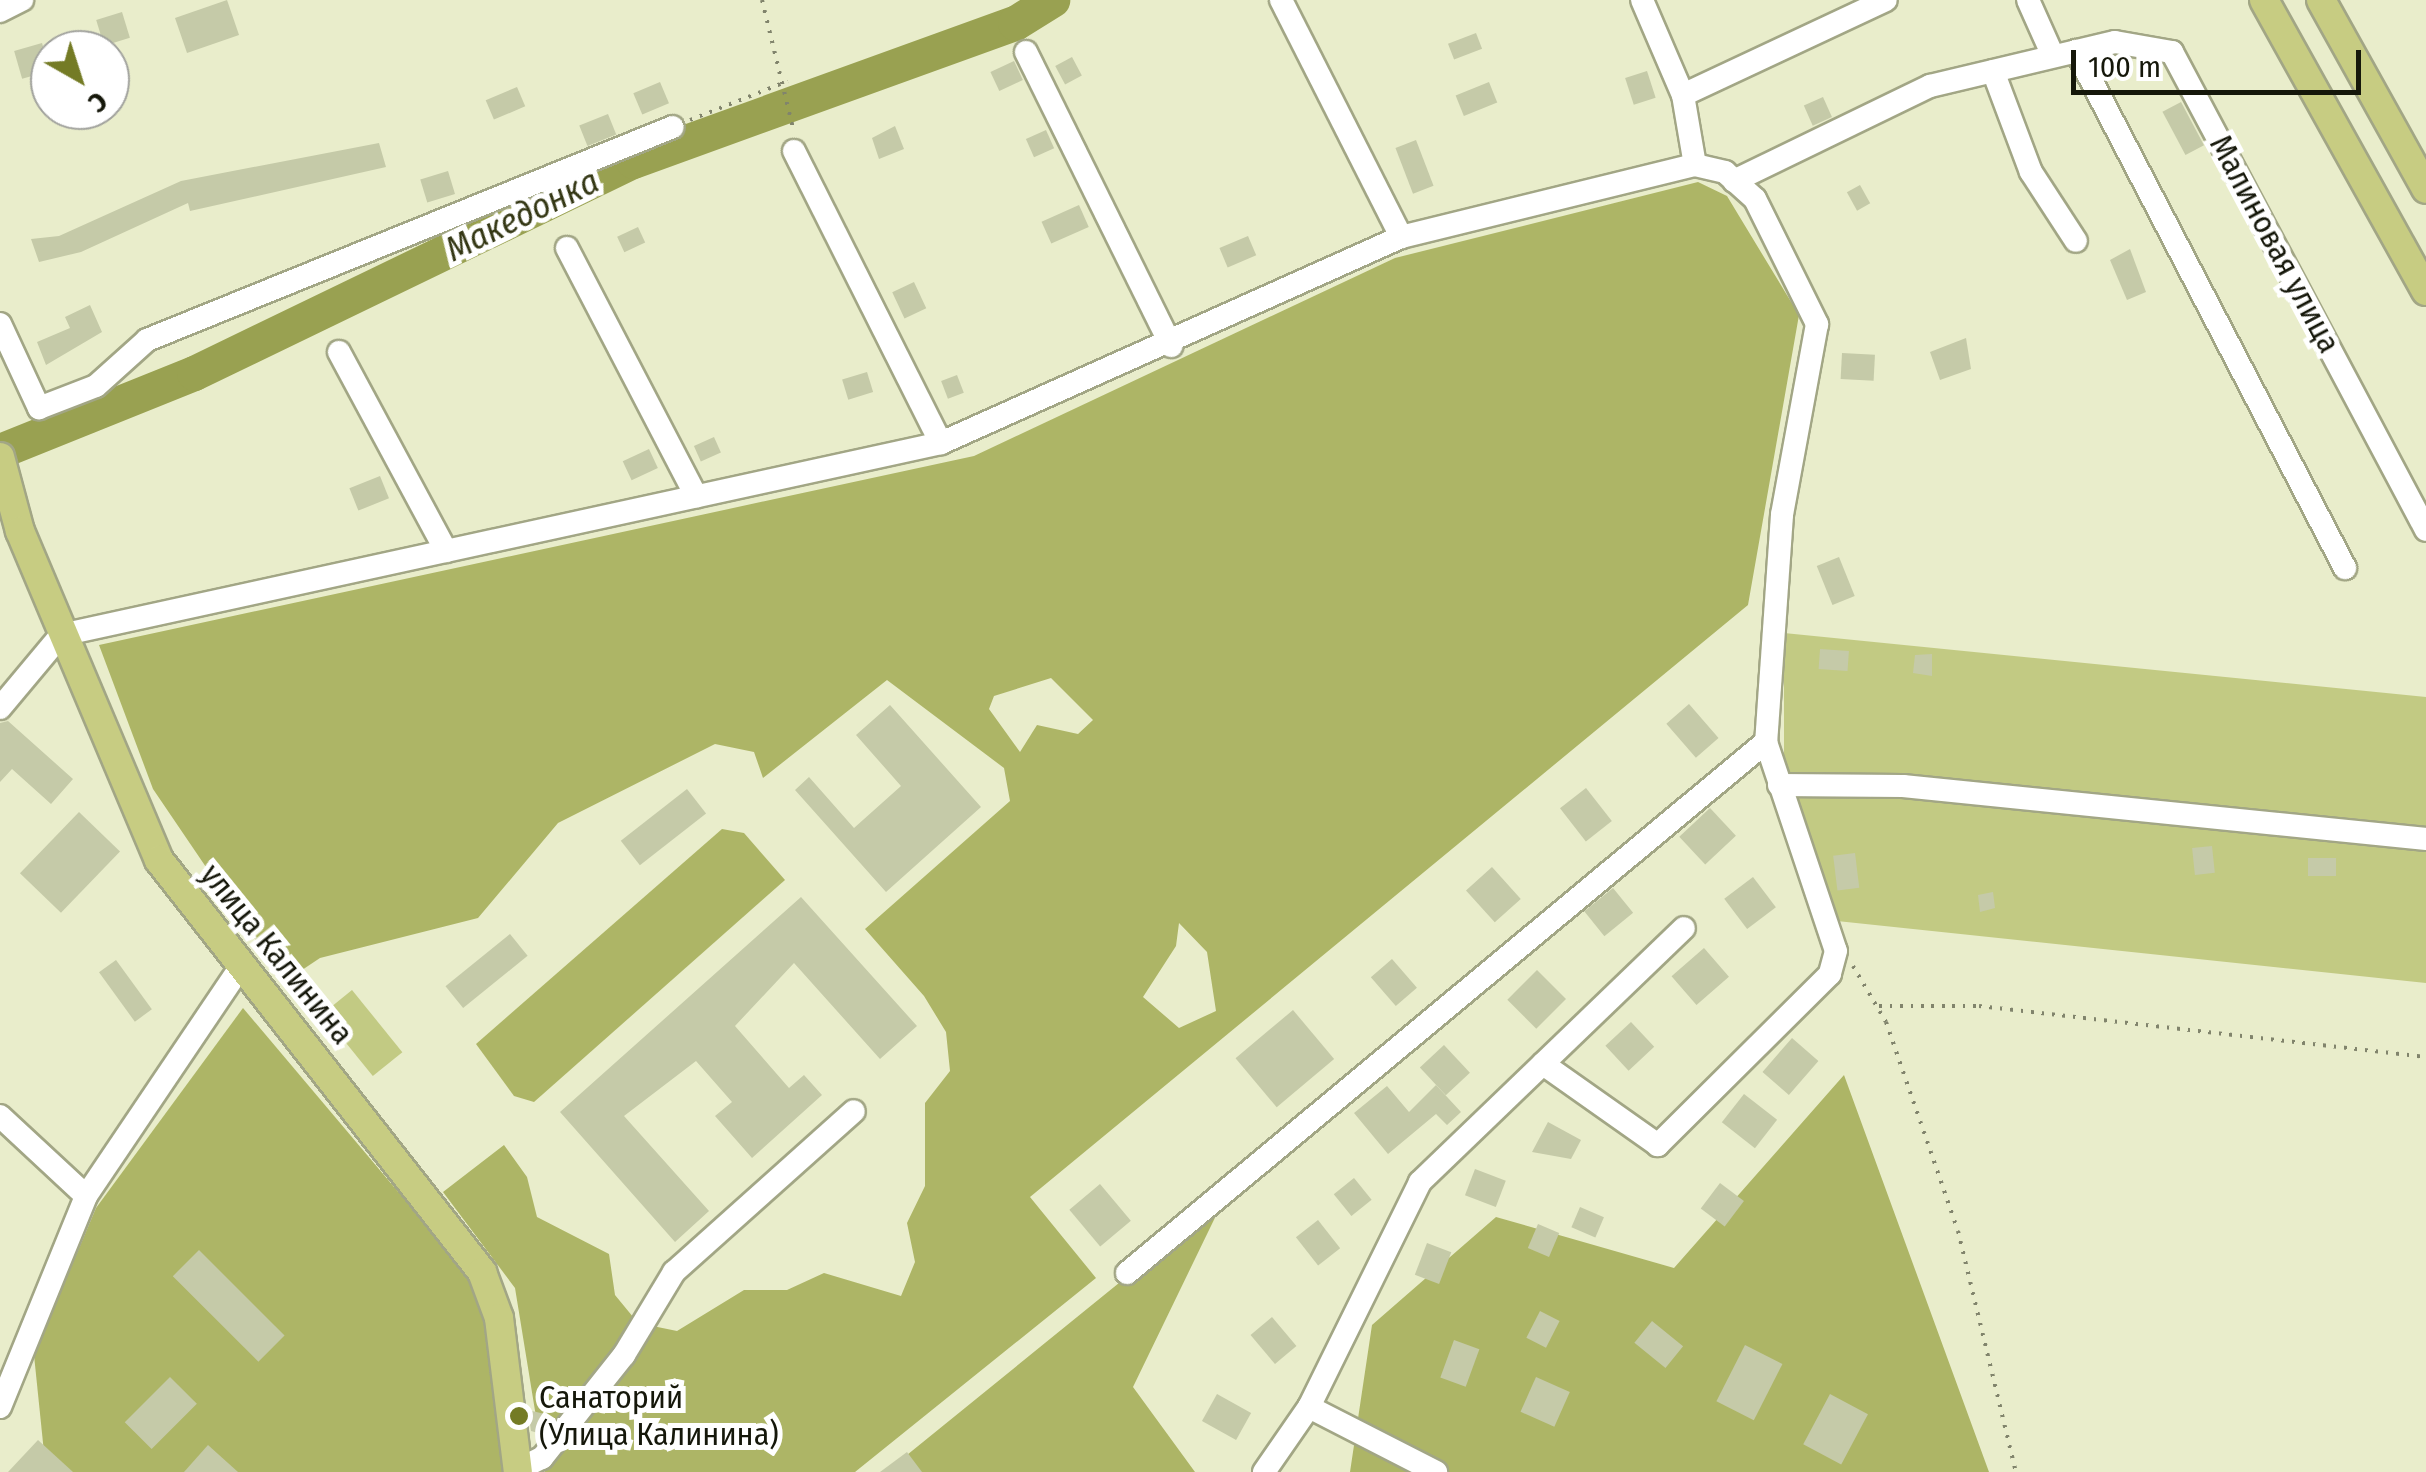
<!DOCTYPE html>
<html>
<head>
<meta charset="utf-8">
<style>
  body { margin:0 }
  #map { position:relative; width:2426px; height:1472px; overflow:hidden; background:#e9edcb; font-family:"Fira Sans Condensed",sans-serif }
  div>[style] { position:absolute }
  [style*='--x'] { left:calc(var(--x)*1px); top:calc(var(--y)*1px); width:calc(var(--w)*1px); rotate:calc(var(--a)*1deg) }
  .green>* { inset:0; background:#c2ca83; transform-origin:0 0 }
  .forest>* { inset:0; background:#adb566 }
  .river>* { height:35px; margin:-17.5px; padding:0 17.5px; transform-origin:17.5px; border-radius:17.5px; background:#99a151 }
  .building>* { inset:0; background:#c5caa8; transform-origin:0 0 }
  .path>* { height:4px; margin-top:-2px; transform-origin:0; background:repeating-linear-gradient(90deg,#81846c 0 2.5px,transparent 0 10.5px) }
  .roads { filter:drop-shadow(2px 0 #a2a685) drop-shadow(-2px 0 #a2a685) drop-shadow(0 2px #a2a685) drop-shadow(0 -2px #a2a685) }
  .minor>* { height:22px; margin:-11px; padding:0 11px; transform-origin:11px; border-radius:11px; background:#fff }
  .major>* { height:28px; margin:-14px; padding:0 14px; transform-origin:14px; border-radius:14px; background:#c7cc82 }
  .dots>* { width:28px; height:28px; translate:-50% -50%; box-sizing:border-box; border:5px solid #fff; border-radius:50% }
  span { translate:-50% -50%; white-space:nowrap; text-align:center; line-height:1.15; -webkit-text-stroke:10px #fff; paint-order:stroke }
  .street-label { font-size:32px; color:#15170a }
  .poi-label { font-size:32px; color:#15170a }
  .left { translate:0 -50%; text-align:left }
  .water-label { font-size:35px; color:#343714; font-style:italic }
  .north { position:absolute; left:30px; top:30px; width:100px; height:100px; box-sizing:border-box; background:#fff; border:2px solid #a1a29d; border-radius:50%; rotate:141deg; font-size:28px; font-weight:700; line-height:40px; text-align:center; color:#15170a }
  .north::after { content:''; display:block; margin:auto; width:35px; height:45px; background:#747b25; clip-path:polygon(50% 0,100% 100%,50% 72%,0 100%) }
  .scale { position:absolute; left:2071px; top:50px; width:290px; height:45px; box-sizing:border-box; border:5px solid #15170a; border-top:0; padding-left:12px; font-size:30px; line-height:35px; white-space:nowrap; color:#15170a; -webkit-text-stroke:8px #fff; paint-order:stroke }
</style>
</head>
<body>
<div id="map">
  <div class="green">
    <i style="clip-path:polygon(1784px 633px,2426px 697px,2426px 983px,1837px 921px,1784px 794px)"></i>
    <i style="left:352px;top:990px;width:80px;height:38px;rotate:51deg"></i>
  </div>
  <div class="forest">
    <i style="clip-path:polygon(evenodd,1698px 182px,1727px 196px,1799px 315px,1748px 605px,1030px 1197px,1096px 1278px,855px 1472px,545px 1472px,515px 1288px,443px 1192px,504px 1145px,527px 1177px,537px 1217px,609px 1254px,615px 1295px,638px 1323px,677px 1331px,744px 1290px,787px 1290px,824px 1273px,901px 1296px,915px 1262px,907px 1223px,925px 1186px,925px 1103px,950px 1071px,946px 1032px,924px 996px,865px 929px,1010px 801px,1004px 768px,887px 680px,763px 778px,754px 752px,715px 744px,558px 823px,478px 918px,320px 958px,284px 982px,153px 789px,99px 645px,974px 456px,1395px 258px,1698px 182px,1051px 678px,1093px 720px,1078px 734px,1037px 725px,1020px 752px,989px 709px,994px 696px,1051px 678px,1698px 182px,1179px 923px,1207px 952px,1216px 1011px,1179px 1028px,1143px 997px,1176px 946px,1179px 923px)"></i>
    <i style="clip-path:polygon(722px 829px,744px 833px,785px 880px,534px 1102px,514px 1096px,476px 1044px)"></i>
    <i style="clip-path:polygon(243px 1008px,465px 1271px,488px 1314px,505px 1472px,46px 1472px,34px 1355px,96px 1208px)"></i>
    <i style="clip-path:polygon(1844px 1075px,1989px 1472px,1350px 1472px,1372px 1325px,1496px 1217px,1674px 1268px)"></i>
    <i style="clip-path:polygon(1225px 1197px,1133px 1387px,1195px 1472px,886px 1472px)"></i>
  </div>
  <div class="river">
    <i style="--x:0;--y:451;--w:209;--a:-21.9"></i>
    <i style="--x:194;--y:373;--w:488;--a:-25.8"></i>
    <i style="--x:633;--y:161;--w:406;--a:-19.9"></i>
    <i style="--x:1015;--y:23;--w:44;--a:-31.9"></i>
  </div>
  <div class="building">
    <i style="left:227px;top:0;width:37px;height:55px;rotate:71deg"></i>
    <i style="left:122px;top:12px;width:27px;height:27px;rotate:73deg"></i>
    <i style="left:1476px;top:33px;width:17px;height:30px;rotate:69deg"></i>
    <i style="left:42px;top:43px;width:29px;height:29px;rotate:74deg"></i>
    <i style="left:1072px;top:57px;width:21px;height:19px;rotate:62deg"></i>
    <i style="left:1014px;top:61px;width:21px;height:26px;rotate:65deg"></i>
    <i style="left:1647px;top:71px;width:28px;height:23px;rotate:72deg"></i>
    <i style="left:660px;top:82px;width:23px;height:29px;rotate:67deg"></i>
    <i style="left:1489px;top:82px;width:22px;height:36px;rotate:68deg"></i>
    <i style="left:517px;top:87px;width:21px;height:34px;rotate:67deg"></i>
    <i style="left:1823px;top:97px;width:22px;height:21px;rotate:66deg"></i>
    <i style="left:2181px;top:102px;width:49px;height:21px;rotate:62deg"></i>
    <i style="left:608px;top:114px;width:22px;height:31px;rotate:68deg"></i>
    <i style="clip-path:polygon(895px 126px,904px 149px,879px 159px,872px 138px)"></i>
    <i style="left:1046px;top:130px;width:20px;height:22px;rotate:66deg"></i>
    <i style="left:1416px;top:140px;width:49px;height:22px;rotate:69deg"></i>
    <i style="clip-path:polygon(379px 143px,386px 167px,190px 211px,188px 203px,81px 252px,39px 262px,31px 239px,59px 236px,181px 181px)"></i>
    <i style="left:448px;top:171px;width:24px;height:29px;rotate:73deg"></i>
    <i style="left:1860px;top:185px;width:21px;height:15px;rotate:61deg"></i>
    <i style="left:1079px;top:205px;width:24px;height:41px;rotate:66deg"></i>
    <i style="left:638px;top:227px;width:17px;height:23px;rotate:65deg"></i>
    <i style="left:1248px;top:236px;width:21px;height:31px;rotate:67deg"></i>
    <i style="clip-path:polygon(2130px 249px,2146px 292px,2127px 300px,2110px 260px)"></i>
    <i style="left:914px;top:282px;width:29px;height:24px;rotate:65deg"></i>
    <i style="clip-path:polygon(90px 305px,102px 332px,46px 365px,37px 342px,70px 328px,65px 317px)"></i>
    <i style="clip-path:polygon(1966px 338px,1971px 369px,1940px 380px,1930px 352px)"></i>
    <i style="left:1842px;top:353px;width:33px;height:26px;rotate:3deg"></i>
    <i style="left:867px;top:372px;width:21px;height:26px;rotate:73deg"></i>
    <i style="left:957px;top:375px;width:19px;height:17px;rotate:69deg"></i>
    <i style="left:714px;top:437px;width:17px;height:22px;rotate:66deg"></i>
    <i style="left:649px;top:449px;width:21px;height:29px;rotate:65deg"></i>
    <i style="left:380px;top:476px;width:24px;height:33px;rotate:68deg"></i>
    <i style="left:1839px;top:557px;width:42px;height:24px;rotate:68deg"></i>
    <i style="left:1820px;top:649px;width:29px;height:20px;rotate:4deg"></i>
    <i style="clip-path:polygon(1932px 654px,1932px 676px,1913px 673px,1915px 655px)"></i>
    <i style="left:1689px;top:704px;width:45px;height:30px;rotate:49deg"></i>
    <i style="clip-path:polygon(890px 705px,981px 807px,886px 892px,795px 790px,809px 777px,854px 828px,901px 786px,856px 735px)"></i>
    <i style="clip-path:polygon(8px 721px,73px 779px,51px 804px,12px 769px,0 782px,0 723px)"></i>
    <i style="left:1586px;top:788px;width:42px;height:33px;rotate:52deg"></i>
    <i style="left:687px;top:789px;width:31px;height:84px;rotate:52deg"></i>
    <i style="left:1710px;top:808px;width:38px;height:42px;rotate:47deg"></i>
    <i style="left:79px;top:812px;width:57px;height:85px;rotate:44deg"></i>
    <i style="left:2212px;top:846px;width:27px;height:20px;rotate:84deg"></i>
    <i style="left:1855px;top:853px;width:35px;height:22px;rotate:83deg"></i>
    <i style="left:2308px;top:858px;width:28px;height:18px"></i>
    <i style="left:1492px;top:867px;width:43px;height:35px;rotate:48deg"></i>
    <i style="left:1753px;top:877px;width:38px;height:36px;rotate:53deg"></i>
    <i style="left:1613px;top:888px;width:32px;height:37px;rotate:51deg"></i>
    <i style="clip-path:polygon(1993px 892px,1995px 908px,1980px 912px,1978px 895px)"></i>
    <i style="clip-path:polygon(801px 897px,917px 1026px,880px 1059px,794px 963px,735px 1026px,789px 1088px,804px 1075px,822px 1095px,752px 1158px,715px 1116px,732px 1102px,696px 1061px,624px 1116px,709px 1211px,675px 1242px,560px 1112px)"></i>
    <i style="left:510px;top:934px;width:28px;height:83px;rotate:51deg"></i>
    <i style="left:1704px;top:948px;width:38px;height:43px;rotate:49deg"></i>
    <i style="left:1392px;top:959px;width:38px;height:28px;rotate:49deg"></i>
    <i style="left:116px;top:960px;width:61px;height:21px;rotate:54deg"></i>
    <i style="left:1537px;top:970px;width:41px;height:42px;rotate:45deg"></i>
    <i style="left:1293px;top:1010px;width:64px;height:75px;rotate:50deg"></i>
    <i style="left:1631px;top:1022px;width:34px;height:35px;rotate:47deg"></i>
    <i style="left:1792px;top:1038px;width:35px;height:45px;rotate:41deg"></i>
    <i style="left:1444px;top:1045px;width:38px;height:33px;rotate:47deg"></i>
    <i style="clip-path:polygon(1436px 1085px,1461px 1112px,1447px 1125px,1436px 1114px,1388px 1154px,1354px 1113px,1387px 1086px,1409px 1112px)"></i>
    <i style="left:1744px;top:1094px;width:42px;height:36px;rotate:38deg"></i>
    <i style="clip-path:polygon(1548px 1122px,1581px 1140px,1571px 1159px,1532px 1152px)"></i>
    <i style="left:1475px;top:1169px;width:33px;height:28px;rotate:21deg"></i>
    <i style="left:1354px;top:1178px;width:28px;height:26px;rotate:51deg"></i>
    <i style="left:1720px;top:1183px;width:30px;height:32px;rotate:37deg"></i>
    <i style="left:1100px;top:1184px;width:48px;height:40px;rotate:50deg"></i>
    <i style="left:1580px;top:1207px;width:26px;height:22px;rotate:23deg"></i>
    <i style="left:1318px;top:1220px;width:36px;height:28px;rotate:52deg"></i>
    <i style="left:1538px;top:1224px;width:23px;height:26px;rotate:23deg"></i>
    <i style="left:1427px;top:1243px;width:26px;height:34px;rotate:21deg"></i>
    <i style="left:199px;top:1250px;width:121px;height:37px;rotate:45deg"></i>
    <i style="left:1540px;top:1311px;width:22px;height:30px;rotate:27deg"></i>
    <i style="left:1272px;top:1317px;width:38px;height:28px;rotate:50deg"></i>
    <i style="left:1652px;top:1321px;width:40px;height:28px;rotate:39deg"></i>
    <i style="left:1454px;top:1340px;width:27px;height:40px;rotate:20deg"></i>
    <i style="left:1745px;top:1345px;width:42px;height:63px;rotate:27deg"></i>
    <i style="left:170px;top:1377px;width:38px;height:64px;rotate:45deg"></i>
    <i style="left:1536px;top:1377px;width:37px;height:38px;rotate:24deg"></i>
    <i style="left:1217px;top:1394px;width:39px;height:31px;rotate:29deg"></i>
    <i style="left:1830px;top:1394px;width:43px;height:57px;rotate:28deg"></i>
    <i style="clip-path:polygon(528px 1410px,549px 1415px,542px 1434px,531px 1431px)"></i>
    <i style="clip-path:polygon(38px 1440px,73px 1472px,8px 1472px)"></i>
    <i style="clip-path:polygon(208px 1445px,238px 1472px,184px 1472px)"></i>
    <i style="clip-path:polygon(907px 1452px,922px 1472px,880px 1472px)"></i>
  </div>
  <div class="path">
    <i style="--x:762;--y:0;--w:136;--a:76.4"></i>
    <i style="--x:690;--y:120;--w:105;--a:-21.7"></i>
    <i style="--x:1853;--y:966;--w:65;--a:59.5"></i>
    <i style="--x:1886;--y:1022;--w:221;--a:71"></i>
    <i style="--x:1958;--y:1231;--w:248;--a:76.5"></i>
    <i style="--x:1879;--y:1006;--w:100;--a:0"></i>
    <i style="--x:1979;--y:1006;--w:450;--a:6.5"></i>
  </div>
  <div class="roads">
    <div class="minor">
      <i style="--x:1281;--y:0;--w:266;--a:63.1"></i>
      <i style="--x:1642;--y:0;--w:103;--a:66.7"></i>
      <i style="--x:1683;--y:95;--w:71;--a:80.3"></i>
      <i style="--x:2028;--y:0;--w:61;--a:65.9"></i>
      <i style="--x:0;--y:11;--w:25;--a:-27"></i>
      <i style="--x:2076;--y:51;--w:583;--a:62.51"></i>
      <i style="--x:1026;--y:52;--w:328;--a:63.7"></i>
      <i style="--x:1993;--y:71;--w:108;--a:69.4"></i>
      <i style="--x:2031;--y:172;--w:82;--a:56.9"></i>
      <i style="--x:1683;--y:95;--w:224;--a:-25.1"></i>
      <i style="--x:794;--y:151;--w:327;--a:63.3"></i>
      <i style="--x:1734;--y:181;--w:218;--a:-25.9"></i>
      <i style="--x:1930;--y:86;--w:190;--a:-13.4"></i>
      <i style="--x:2115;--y:42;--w:58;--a:10"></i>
      <i style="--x:2172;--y:52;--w:541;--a:62.01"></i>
      <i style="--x:567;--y:248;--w:280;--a:62.5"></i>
      <i style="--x:0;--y:324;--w:93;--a:65.1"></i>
      <i style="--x:39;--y:408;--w:61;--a:-21.1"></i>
      <i style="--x:96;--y:386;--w:69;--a:-42"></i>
      <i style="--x:147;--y:340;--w:567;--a:-22.05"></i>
      <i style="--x:339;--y:352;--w:226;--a:61.7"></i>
      <i style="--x:0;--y:708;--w:95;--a:-50.1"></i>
      <i style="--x:61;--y:635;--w:901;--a:-12.31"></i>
      <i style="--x:941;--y:443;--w:504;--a:-24.12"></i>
      <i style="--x:1401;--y:237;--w:303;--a:-13.8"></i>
      <i style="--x:1695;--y:165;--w:31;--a:13"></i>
      <i style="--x:1725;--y:172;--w:40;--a:42"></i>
      <i style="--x:1755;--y:199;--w:140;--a:63.6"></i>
      <i style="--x:1817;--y:324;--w:194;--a:100.4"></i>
      <i style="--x:1782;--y:515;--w:228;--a:94"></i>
      <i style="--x:1766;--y:742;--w:220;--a:71.5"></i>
      <i style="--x:1836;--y:951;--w:24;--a:105"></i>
      <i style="--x:1830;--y:974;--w:243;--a:135.2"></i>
      <i style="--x:1658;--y:1145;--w:141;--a:-144.8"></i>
      <i style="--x:1779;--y:785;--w:124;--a:0.5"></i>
      <i style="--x:1903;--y:786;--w:526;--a:5.79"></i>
      <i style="--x:0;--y:1116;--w:117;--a:42.9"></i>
      <i style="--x:1127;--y:1273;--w:831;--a:-39.73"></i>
      <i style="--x:0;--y:1407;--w:228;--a:-67.8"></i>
      <i style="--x:86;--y:1196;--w:275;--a:-56"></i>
      <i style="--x:1309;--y:1407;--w:143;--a:27.1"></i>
      <i style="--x:517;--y:1470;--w:28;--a:-26"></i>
      <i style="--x:542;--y:1458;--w:132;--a:-51.5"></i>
      <i style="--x:624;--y:1355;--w:97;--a:-58.9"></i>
      <i style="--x:674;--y:1272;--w:241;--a:-41.8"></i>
      <i style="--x:1264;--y:1472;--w:79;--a:-55.3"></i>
      <i style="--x:1309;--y:1407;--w:251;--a:-63.7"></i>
      <i style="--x:1420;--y:1182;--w:366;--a:-43.9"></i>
    </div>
    <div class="major">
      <i style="--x:2264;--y:0;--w:333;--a:60.9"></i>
      <i style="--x:2321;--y:0;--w:216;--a:60.9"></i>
      <i style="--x:0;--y:457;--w:77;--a:74.9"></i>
      <i style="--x:20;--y:531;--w:357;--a:67.1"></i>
      <i style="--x:159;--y:860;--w:524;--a:51.9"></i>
      <i style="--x:482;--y:1272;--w:49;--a:69.7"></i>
      <i style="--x:499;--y:1318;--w:155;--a:83"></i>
    </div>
  </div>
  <div class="dots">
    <i style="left:519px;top:1416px;background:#747b25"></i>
  </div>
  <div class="street-label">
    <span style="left:2275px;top:244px;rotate:62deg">Малиновая улица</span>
    <span style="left:277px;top:954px;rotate:51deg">улица Калинина</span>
  </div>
  <div class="poi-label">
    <span class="left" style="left:539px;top:1416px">Санаторий<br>(Улица Калинина)</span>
  </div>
  <div class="water-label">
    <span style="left:522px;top:215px;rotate:-26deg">Македонка</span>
  </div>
  <div class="north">С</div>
  <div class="scale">100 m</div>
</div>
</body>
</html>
